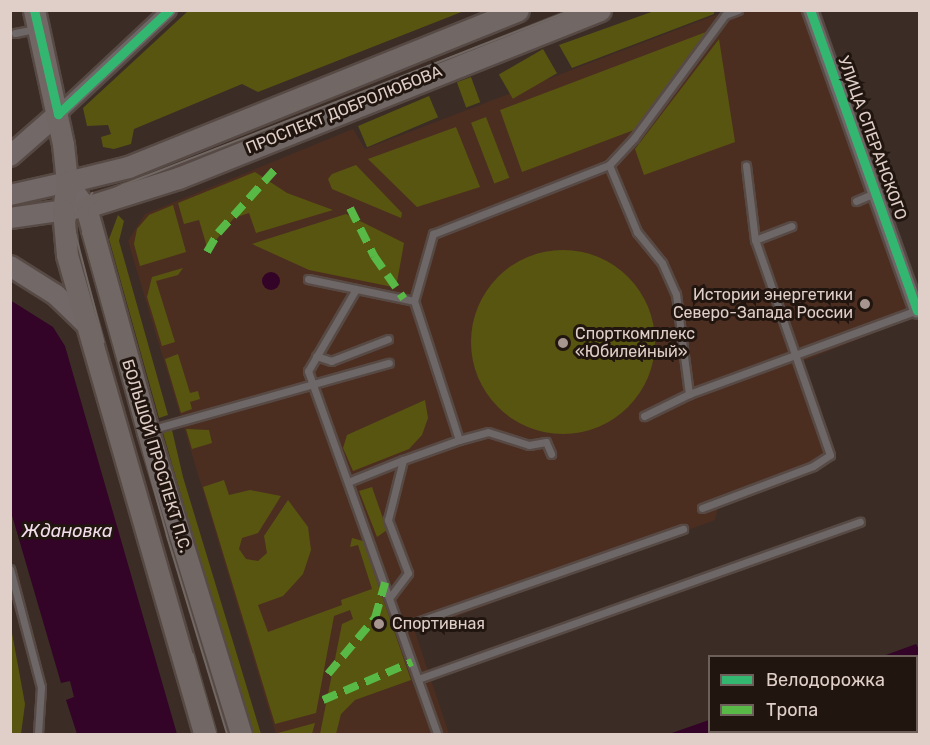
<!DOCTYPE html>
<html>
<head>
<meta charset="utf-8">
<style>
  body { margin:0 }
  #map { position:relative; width:930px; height:745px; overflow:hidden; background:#3b2c26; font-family:Rubik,sans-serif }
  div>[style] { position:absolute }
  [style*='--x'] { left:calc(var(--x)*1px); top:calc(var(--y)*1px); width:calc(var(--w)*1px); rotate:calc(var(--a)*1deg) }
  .built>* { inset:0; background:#4c2e21 }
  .green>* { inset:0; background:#585510; transform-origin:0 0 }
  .round { border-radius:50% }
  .water>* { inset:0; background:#330427 }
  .roads { filter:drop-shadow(2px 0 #574a45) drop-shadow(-2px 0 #574a45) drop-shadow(0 2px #574a45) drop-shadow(0 -2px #574a45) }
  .service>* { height:7px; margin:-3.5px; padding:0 3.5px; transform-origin:3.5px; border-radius:3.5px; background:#6e6767 }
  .minor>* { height:14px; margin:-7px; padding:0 7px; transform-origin:7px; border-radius:7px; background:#6e6767 }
  .secondary>* { height:20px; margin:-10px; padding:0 10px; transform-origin:10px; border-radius:10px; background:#726867 }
  .primary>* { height:21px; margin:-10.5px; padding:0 10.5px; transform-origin:10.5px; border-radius:10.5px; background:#716765 }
  .tram>* { height:1.5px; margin:-0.75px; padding:0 0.75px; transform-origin:0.75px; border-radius:0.75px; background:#716864 }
  .quiet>* { height:8px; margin-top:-4px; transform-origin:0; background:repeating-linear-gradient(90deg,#58b947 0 15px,transparent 0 23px) }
  .cycleway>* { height:9px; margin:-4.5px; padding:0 4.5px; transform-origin:4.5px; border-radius:4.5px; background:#33b770 }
  .dots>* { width:16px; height:16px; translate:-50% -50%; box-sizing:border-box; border:3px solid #211510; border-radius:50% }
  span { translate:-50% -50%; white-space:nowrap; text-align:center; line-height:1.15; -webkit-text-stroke:6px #211510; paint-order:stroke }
  .street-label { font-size:16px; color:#e0cfc8 }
  .poi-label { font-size:16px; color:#e0cfc8 }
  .right { translate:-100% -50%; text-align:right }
  .left { translate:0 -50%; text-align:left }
  .water-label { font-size:18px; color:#f2ddeb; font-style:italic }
  .frame { position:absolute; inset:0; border:12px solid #e0cfc8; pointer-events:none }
  .legend { position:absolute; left:708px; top:655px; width:210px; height:78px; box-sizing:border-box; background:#211510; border:2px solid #6d5f5a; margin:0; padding:8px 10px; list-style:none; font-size:18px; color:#e0cfc8 }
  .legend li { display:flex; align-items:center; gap:12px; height:30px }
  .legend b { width:30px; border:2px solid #6d5f5a }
</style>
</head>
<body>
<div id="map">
  <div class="built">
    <i style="clip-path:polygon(726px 11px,802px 11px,917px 316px,801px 362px,835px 455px,827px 466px,718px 508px,715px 520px,415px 632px,449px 734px,276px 734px,128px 241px,145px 214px,353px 129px,365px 149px)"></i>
  </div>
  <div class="green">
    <i style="clip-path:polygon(188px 11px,188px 10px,464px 11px,258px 92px,242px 84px,134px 129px,131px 144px,114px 149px,103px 147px,101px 137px,111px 134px,108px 125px,87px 126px,83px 108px)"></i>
    <i style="clip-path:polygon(654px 11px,714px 11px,714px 14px,572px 68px,559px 45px)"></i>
    <i style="clip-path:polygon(706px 32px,634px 130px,522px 172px,500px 110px)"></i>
    <i style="clip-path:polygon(719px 39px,735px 142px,644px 175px,635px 149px)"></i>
    <i style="left:543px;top:49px;width:28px;height:51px;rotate:60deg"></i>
    <i style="left:471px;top:77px;width:27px;height:15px;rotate:70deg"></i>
    <i style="left:429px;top:96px;width:23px;height:77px;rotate:67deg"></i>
    <i style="left:486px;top:117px;width:65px;height:16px;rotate:69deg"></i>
    <i style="clip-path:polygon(456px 127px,480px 187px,417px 207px,368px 159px)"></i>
    <i style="clip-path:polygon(356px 165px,402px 213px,401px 218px,332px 189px,328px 179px,332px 174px)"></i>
    <i style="clip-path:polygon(255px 172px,287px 193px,333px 210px,256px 233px,249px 213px,234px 218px,212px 245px,207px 247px,199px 220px,184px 224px,178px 203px)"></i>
    <i style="clip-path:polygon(173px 205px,186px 252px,140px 266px,134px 244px,137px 229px,149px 215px)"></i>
    <i style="clip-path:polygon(346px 214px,404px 243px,397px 282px,393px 287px,309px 270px,252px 244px)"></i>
    <i style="clip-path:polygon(118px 215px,124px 221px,119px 241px,168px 415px,159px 418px,109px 239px)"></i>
    <i class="round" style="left:471px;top:250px;width:184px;height:184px"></i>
    <i style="clip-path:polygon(183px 268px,178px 275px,156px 281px,175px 342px,162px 346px,147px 297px,152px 277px)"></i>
    <i style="clip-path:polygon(178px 354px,190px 393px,198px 391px,200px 399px,190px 402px,192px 409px,181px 413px,165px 359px)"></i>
    <i style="clip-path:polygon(425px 400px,428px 418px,422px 435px,409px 449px,353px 471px,343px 448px,347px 435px)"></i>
    <i style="clip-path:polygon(186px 429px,209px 430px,212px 443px,192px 449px)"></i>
    <i style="clip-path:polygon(172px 430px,183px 477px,261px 734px,251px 734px,163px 433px)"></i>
    <i style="clip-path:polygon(224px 480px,229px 495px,250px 490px,281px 496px,258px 533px,242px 538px,239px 549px,246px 559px,258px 561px,267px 553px,264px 536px,288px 500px,308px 527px,311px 550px,303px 574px,283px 596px,258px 605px,268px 632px,342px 605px,341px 600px,372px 589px,358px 545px,350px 547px,352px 538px,363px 541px,411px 680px,355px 700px,341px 714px,336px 734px,320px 734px,342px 624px,353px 619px,350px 610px,334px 616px,316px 713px,275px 724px,203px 487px)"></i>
    <i style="clip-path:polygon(372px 487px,387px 530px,377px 537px,359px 491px)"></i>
    <i style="clip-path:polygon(10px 622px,25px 704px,21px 734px,11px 734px)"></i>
    <i style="clip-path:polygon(315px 723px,312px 734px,278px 733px)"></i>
  </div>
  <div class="water">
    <i class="round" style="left:262px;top:272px;width:18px;height:18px"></i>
    <i style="clip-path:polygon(10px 300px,53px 327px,65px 346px,177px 734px,77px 734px,66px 700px,74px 697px,70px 681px,61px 683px,11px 512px)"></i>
    <i style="clip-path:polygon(916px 644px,920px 651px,919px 734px,669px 734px,709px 720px,710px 732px,916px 732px,916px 656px,883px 656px)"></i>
  </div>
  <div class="roads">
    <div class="service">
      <i style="--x:15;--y:33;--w:20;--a:-11"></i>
      <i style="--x:609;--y:165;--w:73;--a:67.3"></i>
      <i style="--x:637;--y:232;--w:40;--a:51"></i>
      <i style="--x:662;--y:263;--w:34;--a:66"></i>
      <i style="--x:676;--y:294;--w:101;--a:82.6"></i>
      <i style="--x:856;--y:201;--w:21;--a:-23"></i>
      <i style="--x:755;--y:240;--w:39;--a:-21"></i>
      <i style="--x:308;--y:279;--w:108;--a:11.7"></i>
      <i style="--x:356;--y:289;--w:95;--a:120.3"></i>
      <i style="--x:308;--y:371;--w:385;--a:70.4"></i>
      <i style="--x:316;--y:356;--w:16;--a:18"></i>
      <i style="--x:331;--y:361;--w:61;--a:-21.1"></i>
      <i style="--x:644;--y:416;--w:50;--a:-26.1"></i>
      <i style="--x:689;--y:394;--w:243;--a:-20.2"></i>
      <i style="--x:150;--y:430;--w:248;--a:-15.7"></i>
      <i style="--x:459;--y:440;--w:30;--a:-15"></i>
      <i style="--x:488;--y:432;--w:43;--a:17.6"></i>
      <i style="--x:529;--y:445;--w:17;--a:-10"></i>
      <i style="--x:546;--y:442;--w:13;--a:67"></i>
      <i style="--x:348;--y:482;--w:59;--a:-21.8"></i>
      <i style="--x:702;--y:508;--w:119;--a:-20.7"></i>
      <i style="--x:813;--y:466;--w:20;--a:-33"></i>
      <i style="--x:830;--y:455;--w:228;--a:-109.2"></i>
      <i style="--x:755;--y:240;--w:75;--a:-96.9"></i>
      <i style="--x:10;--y:569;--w:122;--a:75.3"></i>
      <i style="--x:41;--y:687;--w:47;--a:93.7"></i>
      <i style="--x:390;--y:597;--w:30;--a:-53"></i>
      <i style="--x:408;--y:573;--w:57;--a:-110.7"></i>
      <i style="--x:388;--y:520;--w:62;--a:-76"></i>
      <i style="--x:403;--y:460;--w:59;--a:-19.7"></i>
      <i style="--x:459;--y:440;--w:146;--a:-107.9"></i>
      <i style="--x:414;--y:301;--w:70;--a:-74.2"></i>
      <i style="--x:433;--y:234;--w:189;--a:-21.4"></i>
      <i style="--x:609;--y:165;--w:37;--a:-47"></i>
      <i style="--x:634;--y:138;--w:153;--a:-53.5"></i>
      <i style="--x:725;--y:15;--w:14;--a:-21"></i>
      <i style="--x:400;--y:628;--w:300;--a:-19.3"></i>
      <i style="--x:418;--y:679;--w:469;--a:-19.6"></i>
    </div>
    <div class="minor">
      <i style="--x:810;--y:10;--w:319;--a:70.4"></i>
      <i style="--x:58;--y:114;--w:152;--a:-43.1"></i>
    </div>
    <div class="secondary">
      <i style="--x:10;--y:156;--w:64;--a:-41.2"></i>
      <i style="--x:10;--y:195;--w:58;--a:-12.8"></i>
      <i style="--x:67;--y:182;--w:31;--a:53"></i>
      <i style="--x:10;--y:218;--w:70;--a:-8.2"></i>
      <i style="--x:10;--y:266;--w:54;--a:32.2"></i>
      <i style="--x:56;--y:295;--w:40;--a:44"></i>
    </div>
    <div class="primary">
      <i style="--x:34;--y:10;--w:137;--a:77.8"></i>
      <i style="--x:63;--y:144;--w:38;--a:84"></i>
      <i style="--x:67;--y:182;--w:28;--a:98"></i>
      <i style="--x:63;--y:210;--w:45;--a:84.9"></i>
      <i style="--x:67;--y:255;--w:498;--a:74"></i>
      <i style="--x:67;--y:182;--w:63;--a:-13.8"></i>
      <i style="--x:128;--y:167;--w:420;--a:-21.9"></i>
      <i style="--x:241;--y:734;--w:317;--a:-107.1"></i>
      <i style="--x:148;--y:431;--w:232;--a:-105.5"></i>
      <i style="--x:86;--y:207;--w:96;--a:-17.5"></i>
      <i style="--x:178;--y:178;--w:454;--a:-21.7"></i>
    </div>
  </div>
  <div class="tram">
    <i style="--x:283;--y:112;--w:221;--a:-21.5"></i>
    <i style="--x:93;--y:193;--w:27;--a:129"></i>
    <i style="--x:76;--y:214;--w:13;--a:99"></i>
    <i style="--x:74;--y:227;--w:119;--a:75.4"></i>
    <i style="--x:193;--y:654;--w:83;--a:74"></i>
    <i style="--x:227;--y:734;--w:207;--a:-106.9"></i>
    <i style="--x:167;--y:536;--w:313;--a:-105.5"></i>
    <i style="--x:83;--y:234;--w:27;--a:-75"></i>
    <i style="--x:90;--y:208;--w:16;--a:-47"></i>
    <i style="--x:101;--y:196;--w:25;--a:-27"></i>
    <i style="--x:123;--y:185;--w:481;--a:-21.3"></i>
  </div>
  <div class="quiet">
    <i style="--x:350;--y:208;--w:54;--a:63.4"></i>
    <i style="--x:374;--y:256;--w:52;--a:55.1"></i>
    <i style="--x:207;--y:252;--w:22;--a:-60"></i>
    <i style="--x:218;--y:233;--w:91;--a:-48.1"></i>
    <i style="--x:328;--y:674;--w:73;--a:-50"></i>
    <i style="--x:375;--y:618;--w:37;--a:-74"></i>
    <i style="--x:323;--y:700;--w:97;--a:-23.1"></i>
  </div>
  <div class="cycleway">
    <i style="--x:34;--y:10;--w:107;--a:77"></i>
    <i style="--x:58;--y:114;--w:152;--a:-43.1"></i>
    <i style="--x:810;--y:10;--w:319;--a:70.4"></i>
  </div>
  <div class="dots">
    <i style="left:865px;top:304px;background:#a6968f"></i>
    <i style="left:563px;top:343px;background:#a6968f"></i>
    <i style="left:379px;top:624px;background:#a6968f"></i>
  </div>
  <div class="street-label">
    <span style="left:344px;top:110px;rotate:-22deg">ПРОСПЕКТ ДОБРОЛЮБОВА</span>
    <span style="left:872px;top:138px;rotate:70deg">УЛИЦА СПЕРАНСКОГО</span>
    <span style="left:156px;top:456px;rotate:73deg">БОЛЬШОЙ ПРОСПЕКТ П.С.</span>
  </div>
  <div class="poi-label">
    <span class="right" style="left:853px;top:304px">Истории энергетики<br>Северо-Запада России</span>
    <span class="left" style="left:575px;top:343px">Спорткомплекс<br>«Юбилейный»</span>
    <span class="left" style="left:392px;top:624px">Спортивная</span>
  </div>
  <div class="water-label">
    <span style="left:67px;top:531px">Ждановка</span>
  </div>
  <div class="frame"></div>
  <ul class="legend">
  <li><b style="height:8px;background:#33b770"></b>Велодорожка</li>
  <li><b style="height:8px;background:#58b947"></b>Тропа</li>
  </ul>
</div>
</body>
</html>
